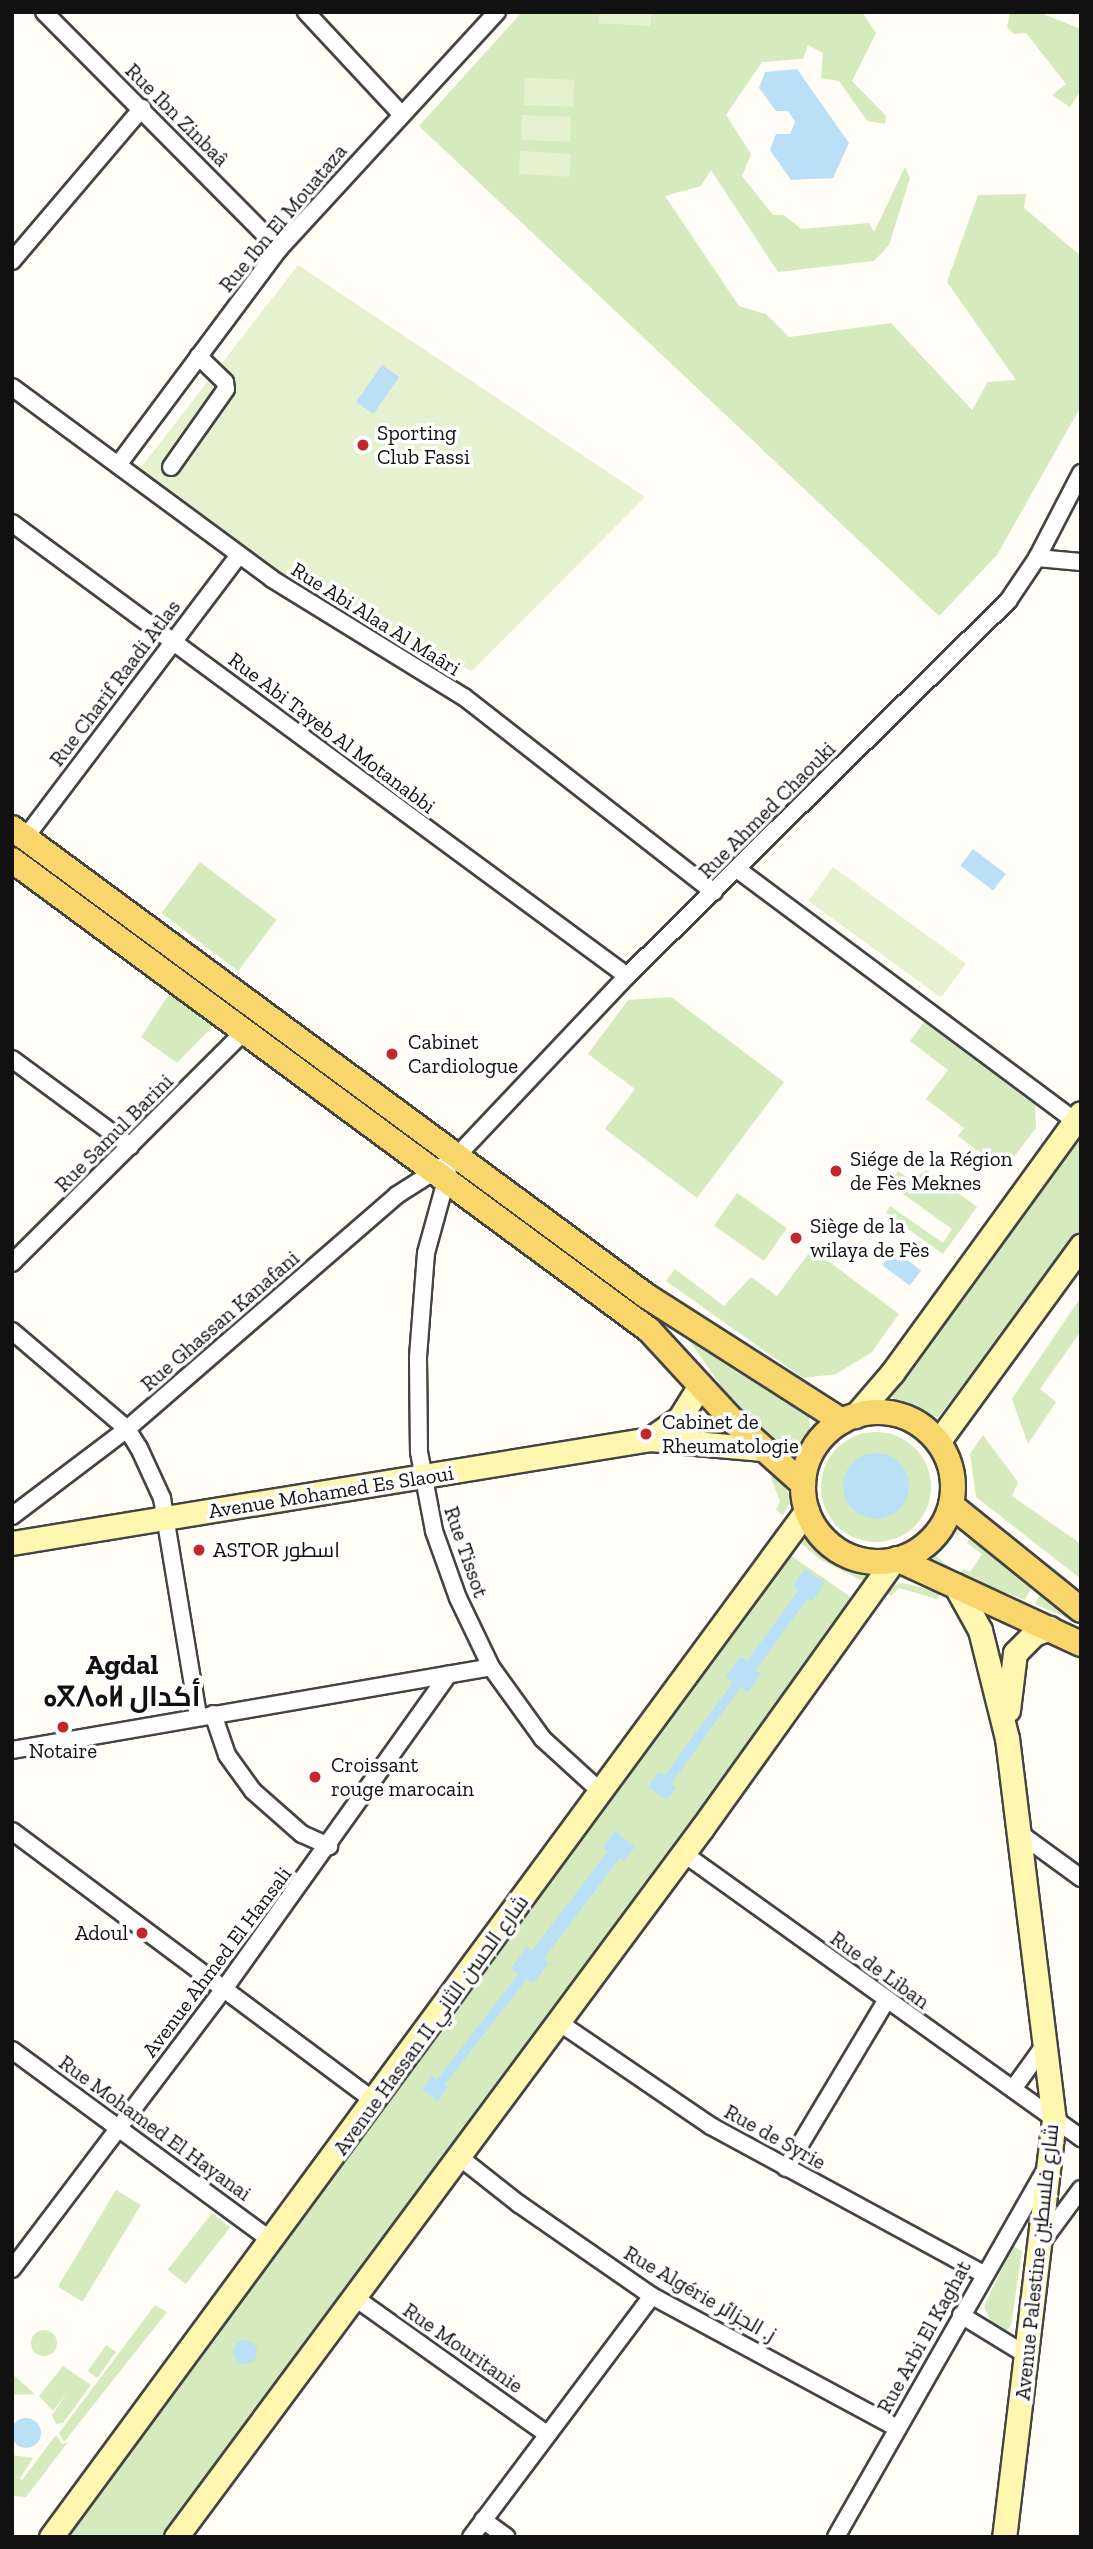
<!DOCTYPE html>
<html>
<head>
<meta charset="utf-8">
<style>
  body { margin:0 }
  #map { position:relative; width:1093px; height:2549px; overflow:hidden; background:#fffdf5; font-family:"Zilla Slab",Cairo,"Noto Sans Tifinagh",serif }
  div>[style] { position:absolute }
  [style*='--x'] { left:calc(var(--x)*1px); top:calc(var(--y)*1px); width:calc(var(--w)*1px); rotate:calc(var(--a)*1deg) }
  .green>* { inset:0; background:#d5ebbd; transform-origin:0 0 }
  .round { border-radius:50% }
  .pitch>* { inset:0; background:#e6f2cf; transform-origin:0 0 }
  .water>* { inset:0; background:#b9e0f7; transform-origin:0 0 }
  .roads { filter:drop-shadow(2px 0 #444) drop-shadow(-2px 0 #444) drop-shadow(0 2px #444) drop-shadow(0 -2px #444) }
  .street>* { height:16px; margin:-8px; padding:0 8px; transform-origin:8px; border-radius:8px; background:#fff }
  .secondary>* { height:23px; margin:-11.5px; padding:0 11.5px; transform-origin:11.5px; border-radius:11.5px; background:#fff6b0 }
  .primary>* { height:24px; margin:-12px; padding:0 12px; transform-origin:12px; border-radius:12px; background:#f9d66b }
  .primary>.ring { margin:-12px; padding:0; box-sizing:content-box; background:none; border:24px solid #f9d66b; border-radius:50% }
  .dots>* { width:19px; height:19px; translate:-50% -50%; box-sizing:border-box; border:4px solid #fff; border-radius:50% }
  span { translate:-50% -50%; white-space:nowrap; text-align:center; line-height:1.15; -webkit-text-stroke:7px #fff; paint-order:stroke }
  .street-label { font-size:21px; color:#111 }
  .poi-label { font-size:21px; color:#111 }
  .left { translate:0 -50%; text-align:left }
  .right { translate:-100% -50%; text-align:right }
  .district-label { font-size:28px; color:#111; font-weight:700 }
  .frame { position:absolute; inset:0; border:14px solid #111; pointer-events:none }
</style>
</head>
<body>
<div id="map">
  <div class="green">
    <i style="clip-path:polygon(522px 12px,599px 12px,599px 23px,650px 25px,651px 12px,862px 12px,876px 33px,852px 81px,886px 116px,885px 124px,867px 121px,839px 81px,821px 78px,823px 53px,808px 45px,803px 59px,762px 62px,726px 115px,751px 154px,742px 176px,773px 215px,784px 215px,801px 229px,869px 223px,874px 232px,905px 167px,910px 178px,889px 245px,874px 261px,778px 272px,711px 170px,701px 186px,665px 196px,739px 306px,766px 314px,789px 337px,891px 323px,972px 410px,988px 382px,1016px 380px,947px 282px,978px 195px,1026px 194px,1024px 208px,1081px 256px,1081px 406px,997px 555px,939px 616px,419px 126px)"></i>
    <i style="clip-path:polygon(1010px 12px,1038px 12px,1081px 29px,1081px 90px,1070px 107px,1052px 95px,1066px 84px,1026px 33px,1014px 34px,1007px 27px)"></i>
    <i style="left:200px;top:862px;width:96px;height:64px;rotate:37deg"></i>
    <i style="clip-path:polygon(169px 994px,213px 1026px,177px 1063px,141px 1037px)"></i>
    <i style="clip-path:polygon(671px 997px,784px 1082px,697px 1198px,605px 1129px,635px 1089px,588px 1054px,628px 1000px)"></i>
    <i style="clip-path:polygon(924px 1022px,1035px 1105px,1036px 1128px,1004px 1170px,958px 1136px,964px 1128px,926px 1099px,948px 1070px,910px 1041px)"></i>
    <i style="clip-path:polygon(1081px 1134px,1081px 1231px,938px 1417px,915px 1413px,892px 1397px,894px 1388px)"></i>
    <i style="clip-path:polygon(926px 1170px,977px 1207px,943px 1254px,886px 1213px,890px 1206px,943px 1243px,952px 1229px,889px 1184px,898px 1171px,912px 1181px)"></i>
    <i style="left:737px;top:1193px;width:61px;height:40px;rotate:35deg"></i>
    <i style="clip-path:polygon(812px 1249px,899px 1314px,872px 1352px,836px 1374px,803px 1378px,666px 1281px,675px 1269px,724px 1306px,751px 1277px,777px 1296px)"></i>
    <i style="clip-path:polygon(1081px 1297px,1081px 1331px,1040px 1389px,1056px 1402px,1028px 1444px,1012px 1399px)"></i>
    <i style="clip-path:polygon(688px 1339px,809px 1417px,810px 1428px,795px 1453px,780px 1446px,731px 1400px)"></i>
    <i class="round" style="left:821px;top:1432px;width:110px;height:110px"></i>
    <i style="clip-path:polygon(983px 1435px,1018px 1482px,1012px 1496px,1081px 1544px,1081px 1579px,976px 1497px,970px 1454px)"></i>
    <i style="clip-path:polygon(775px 1472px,792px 1499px,783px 1515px,776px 1510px,780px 1501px,771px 1478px)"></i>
    <i style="clip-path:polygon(952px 1525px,960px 1535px,956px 1533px,936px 1556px,951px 1568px,950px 1572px,921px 1561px)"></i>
    <i style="clip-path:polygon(804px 1533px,839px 1563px,870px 1576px,865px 1582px,821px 1560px,797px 1540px)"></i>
    <i style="clip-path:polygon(969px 1538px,1033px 1585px,1025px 1600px,959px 1575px,963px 1569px,970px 1572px,982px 1554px,967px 1543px)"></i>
    <i style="clip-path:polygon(789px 1554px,852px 1598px,537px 2049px,174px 2537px,69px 2537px,455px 1992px,620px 1769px)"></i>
    <i style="clip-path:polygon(902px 1583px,942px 1592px,937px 1599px,899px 1588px,891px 1596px,879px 1589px)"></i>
    <i style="clip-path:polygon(1041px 1592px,1081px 1620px,1081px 1624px,1035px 1604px)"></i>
    <i style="left:116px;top:2190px;width:29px;height:113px;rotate:31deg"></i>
    <i style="left:212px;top:2213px;width:23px;height:72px;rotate:38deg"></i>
    <i style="clip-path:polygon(1013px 2246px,1022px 2251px,1011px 2326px,1005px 2332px,991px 2322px,984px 2306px)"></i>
    <i style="clip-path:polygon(155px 2305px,167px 2312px,64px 2442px,59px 2433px)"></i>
    <i class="round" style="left:31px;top:2330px;width:26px;height:26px"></i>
    <i style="left:106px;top:2345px;width:12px;height:32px;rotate:35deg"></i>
    <i style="clip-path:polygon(63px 2366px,91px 2385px,63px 2423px,56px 2424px,52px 2415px,68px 2392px,53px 2411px,39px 2396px)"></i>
    <i style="clip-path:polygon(12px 2374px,35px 2394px,12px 2395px)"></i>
    <i style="clip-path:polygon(56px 2435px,62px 2444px,68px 2442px,26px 2497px,12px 2496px,12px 2455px,33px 2458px,20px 2478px,22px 2480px)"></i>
  </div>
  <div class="pitch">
    <i style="clip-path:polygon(599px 12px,651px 12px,650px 26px,599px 23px)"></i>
    <i style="left:525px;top:78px;width:49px;height:27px;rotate:2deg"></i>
    <i style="left:522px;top:115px;width:49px;height:25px;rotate:2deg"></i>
    <i style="left:520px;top:151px;width:51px;height:23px;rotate:3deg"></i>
    <i style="clip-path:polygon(298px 265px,645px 497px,472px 671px,314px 597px,139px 470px)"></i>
    <i style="left:833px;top:867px;width:164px;height:42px;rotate:36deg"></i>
  </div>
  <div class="water">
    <i style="clip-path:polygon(797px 69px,849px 143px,833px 178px,791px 180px,770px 150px,776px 134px,790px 134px,795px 122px,788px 111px,776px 111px,759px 88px,765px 72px)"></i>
    <i style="left:382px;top:365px;width:21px;height:45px;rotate:35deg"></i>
    <i style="left:973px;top:849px;width:41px;height:21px;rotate:37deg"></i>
    <i style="left:894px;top:1250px;width:34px;height:19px;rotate:37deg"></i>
    <i class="round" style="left:843px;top:1453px;width:66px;height:66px"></i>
    <i style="clip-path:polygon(805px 1569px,825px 1583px,812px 1601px,807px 1599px,756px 1670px,761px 1674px,748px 1692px,741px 1687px,671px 1784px,676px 1788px,667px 1800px,648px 1787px,659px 1772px,665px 1775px,733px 1682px,726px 1677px,740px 1657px,747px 1661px,798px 1591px,793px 1586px)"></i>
    <i style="clip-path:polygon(615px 1831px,635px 1847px,624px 1861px,620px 1858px,544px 1958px,549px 1963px,533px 1983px,527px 1979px,445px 2084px,448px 2087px,438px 2101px,422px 2089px,432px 2076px,437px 2080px,518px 1974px,511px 1968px,527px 1947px,532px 1951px,608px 1851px,603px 1847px)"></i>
    <i class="round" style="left:233px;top:2340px;width:24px;height:24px"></i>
    <i class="round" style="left:11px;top:2418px;width:30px;height:30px"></i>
  </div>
  <div class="roads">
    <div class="street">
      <i style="--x:44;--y:12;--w:334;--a:45.2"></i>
      <i style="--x:306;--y:12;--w:139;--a:47"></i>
      <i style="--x:12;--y:261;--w:201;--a:-49.6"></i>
      <i style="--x:12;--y:387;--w:323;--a:36.4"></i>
      <i style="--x:272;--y:579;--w:225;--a:31.6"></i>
      <i style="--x:464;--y:697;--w:317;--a:38"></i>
      <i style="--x:118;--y:465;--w:269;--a:-53.3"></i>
      <i style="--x:279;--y:249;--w:322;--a:-47.4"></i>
      <i style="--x:171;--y:467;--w:95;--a:-54.8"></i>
      <i style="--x:226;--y:389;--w:7;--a:-98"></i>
      <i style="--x:225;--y:382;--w:37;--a:-136"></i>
      <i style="--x:12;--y:523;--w:764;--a:36.37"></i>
      <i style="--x:1037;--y:558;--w:44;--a:5.2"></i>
      <i style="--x:25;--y:838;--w:355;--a:-52.9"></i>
      <i style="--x:737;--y:869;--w:422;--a:36.7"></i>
      <i style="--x:12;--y:1059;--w:147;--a:36.4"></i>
      <i style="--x:448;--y:1173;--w:83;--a:105.4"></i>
      <i style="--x:426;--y:1253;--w:105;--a:94.4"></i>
      <i style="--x:418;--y:1358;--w:94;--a:89.4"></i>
      <i style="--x:419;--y:1452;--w:80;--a:79.2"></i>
      <i style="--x:434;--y:1531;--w:71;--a:70.3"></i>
      <i style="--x:458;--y:1598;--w:76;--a:64.4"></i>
      <i style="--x:491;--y:1667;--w:89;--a:54.2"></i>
      <i style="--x:543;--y:1739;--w:79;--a:42.4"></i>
      <i style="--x:12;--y:1263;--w:327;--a:-44.9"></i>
      <i style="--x:12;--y:1331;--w:151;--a:40.4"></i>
      <i style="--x:127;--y:1429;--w:22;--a:58"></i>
      <i style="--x:139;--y:1448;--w:55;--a:65.3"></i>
      <i style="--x:162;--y:1498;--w:221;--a:80.6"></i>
      <i style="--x:12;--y:1516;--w:144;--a:-37.1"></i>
      <i style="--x:127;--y:1429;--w:357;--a:-40.9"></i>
      <i style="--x:397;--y:1195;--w:69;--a:-32.5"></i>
      <i style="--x:455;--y:1158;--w:250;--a:-46.6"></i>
      <i style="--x:627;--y:976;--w:535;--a:-44.55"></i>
      <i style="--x:1008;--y:601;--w:52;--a:-56"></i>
      <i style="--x:1037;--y:558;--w:96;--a:-62.6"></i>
      <i style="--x:213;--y:1714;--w:43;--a:71.1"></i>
      <i style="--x:227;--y:1755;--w:44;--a:54.2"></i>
      <i style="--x:253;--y:1791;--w:65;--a:41.3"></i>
      <i style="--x:302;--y:1834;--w:30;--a:24"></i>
      <i style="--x:12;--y:1750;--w:486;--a:-9.8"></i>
      <i style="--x:12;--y:1831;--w:453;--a:36.7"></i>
      <i style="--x:1022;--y:1835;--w:73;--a:36.1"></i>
      <i style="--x:683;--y:1853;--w:490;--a:35.6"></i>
      <i style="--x:557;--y:2021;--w:186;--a:34.3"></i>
      <i style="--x:711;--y:2126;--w:311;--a:28.5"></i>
      <i style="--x:12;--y:2050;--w:323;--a:36.3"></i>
      <i style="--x:1013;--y:2089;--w:57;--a:-54.3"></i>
      <i style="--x:458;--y:2156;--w:78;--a:38.2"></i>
      <i style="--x:519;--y:2204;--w:162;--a:34.7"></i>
      <i style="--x:652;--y:2296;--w:278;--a:28.3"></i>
      <i style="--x:786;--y:2168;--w:195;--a:-59.1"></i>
      <i style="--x:1041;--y:2243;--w:67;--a:-53.5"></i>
      <i style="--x:12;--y:2269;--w:351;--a:-52.9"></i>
      <i style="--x:224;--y:1989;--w:386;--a:-54.5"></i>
      <i style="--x:354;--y:2297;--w:237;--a:35.4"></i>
      <i style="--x:961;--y:2315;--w:79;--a:31.5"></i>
      <i style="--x:483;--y:2520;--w:29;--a:36"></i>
      <i style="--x:471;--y:2537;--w:301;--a:-53.1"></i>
      <i style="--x:836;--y:2537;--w:422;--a:-60.3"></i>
    </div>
    <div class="secondary">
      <i style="--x:855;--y:1416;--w:57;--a:-49.3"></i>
      <i style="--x:892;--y:1373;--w:321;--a:-54"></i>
      <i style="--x:650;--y:1439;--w:35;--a:-35"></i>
      <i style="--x:679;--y:1419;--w:40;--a:-58"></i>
      <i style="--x:938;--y:1442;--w:243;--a:-53.9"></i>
      <i style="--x:12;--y:1543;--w:646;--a:-9.26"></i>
      <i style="--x:650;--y:1439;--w:113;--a:5.1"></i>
      <i style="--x:955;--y:1585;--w:51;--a:60.9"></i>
      <i style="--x:980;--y:1630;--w:111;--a:76"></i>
      <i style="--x:1007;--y:1738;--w:384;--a:83"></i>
      <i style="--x:1054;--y:2119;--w:421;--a:96.8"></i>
      <i style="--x:1008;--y:1710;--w:57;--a:-83"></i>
      <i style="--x:1015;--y:1653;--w:27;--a:-45"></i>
      <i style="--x:1034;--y:1634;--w:17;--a:-21"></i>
      <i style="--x:51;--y:2537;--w:1275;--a:-53.64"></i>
      <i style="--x:176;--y:2537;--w:883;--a:-53.43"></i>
      <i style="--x:702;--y:1828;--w:330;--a:-54.4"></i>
    </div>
    <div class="primary">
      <i style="--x:12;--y:828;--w:787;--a:36.42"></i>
      <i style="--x:645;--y:1295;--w:234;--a:32.6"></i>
      <i style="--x:12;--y:860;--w:792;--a:36.42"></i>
      <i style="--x:649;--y:1330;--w:125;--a:47.3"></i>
      <i style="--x:734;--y:1422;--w:93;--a:41.9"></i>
      <i class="ring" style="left:803px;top:1412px;width:126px;height:126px"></i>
      <i style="--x:951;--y:1505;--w:167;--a:38.9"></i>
      <i style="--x:897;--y:1559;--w:203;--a:24.8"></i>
    </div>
  </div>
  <div class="dots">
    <i style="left:363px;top:445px;background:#c4262e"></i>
    <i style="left:392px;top:1054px;background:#c4262e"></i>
    <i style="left:836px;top:1171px;background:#c4262e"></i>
    <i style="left:796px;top:1238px;background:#c4262e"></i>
    <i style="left:646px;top:1434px;background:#c4262e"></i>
    <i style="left:199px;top:1550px;background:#c4262e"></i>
    <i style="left:63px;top:1727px;background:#c4262e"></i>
    <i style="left:315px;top:1777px;background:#c4262e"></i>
    <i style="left:142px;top:1933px;background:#c4262e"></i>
  </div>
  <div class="street-label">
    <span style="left:177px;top:115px;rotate:45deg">Rue Ibn Zinbaâ</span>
    <span style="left:283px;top:218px;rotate:-50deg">Rue Ibn El Mouataza</span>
    <span style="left:376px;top:619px;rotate:32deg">Rue Abi Alaa Al Maâri</span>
    <span style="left:115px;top:683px;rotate:-53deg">Rue Charif Raadi Atlas</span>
    <span style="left:332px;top:733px;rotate:37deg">Rue Abi Tayeb Al Motanabbi</span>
    <span style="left:767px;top:810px;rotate:-45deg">Rue Ahmed Chaouki</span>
    <span style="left:114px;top:1133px;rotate:-45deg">Rue Samul Barini</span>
    <span style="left:220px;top:1321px;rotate:-41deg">Rue Ghassan Kanafani</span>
    <span style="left:331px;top:1492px;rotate:-9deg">Avenue Mohamed Es Slaoui</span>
    <span style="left:466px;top:1552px;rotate:71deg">Rue Tissot</span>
    <span style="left:217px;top:1962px;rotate:-53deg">Avenue Ahmed El Hansali</span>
    <span style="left:880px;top:1970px;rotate:36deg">Rue de Liban</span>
    <span style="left:431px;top:2025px;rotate:-54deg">Avenue Hassan II شارع الحسن الثاني</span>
    <span style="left:155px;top:2128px;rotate:36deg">Rue Mohamed El Hayanai</span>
    <span style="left:775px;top:2137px;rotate:29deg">Rue de Syrie</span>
    <span style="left:1037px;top:2262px;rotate:-84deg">Avenue Palestine شارع فلسطين</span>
    <span style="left:700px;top:2294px;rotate:30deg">Rue Algérie ز. الجزائر</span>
    <span style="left:924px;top:2337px;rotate:-61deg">Rue Arbi El Kaghat</span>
    <span style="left:463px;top:2348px;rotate:35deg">Rue Mouritanie</span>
  </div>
  <div class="poi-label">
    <span class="left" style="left:377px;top:445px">Sporting<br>Club Fassi</span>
    <span class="left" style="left:408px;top:1054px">Cabinet<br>Cardiologue</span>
    <span class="left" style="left:850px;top:1171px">Siége de la Région<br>de Fès Meknes</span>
    <span class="left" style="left:810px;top:1238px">Siège de la<br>wilaya de Fès</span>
    <span class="left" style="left:662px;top:1434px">Cabinet de<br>Rheumatologie</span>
    <span class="left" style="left:213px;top:1550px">ASTOR اسطور</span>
    <span style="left:63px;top:1751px">Notaire</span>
    <span class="left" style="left:331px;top:1777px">Croissant<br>rouge marocain</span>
    <span class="right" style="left:128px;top:1933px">Adoul</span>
  </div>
  <div class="district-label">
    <span style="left:122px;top:1681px">Agdal<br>ⴰⴳⴷⴰⵍ أكدال</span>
  </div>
  <div class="frame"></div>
</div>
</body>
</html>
